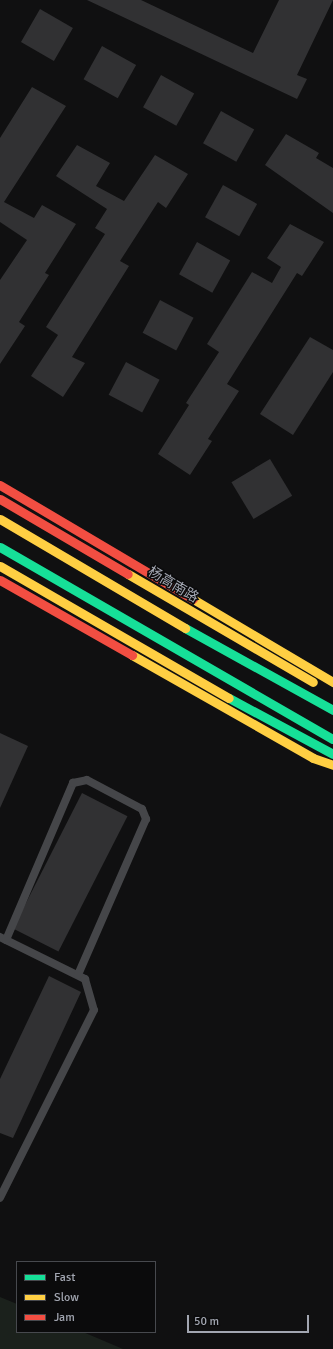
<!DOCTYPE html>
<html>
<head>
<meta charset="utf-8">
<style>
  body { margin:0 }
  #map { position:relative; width:333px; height:1349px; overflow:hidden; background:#101011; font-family:Signika,"Noto Sans SC",sans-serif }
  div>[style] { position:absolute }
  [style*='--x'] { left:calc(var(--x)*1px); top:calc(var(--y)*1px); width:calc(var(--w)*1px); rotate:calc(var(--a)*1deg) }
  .green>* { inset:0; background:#1b211c }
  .building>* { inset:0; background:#313133; transform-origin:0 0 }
  .lane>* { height:8px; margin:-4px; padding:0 4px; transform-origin:4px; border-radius:4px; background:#454649 }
  .fast>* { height:9px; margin:-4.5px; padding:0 4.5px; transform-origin:4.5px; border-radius:4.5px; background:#16e098 }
  .slow>* { height:9px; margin:-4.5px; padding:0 4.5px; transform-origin:4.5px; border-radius:4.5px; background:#ffcf43 }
  .jam>* { height:9px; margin:-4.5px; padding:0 4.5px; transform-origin:4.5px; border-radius:4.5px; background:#f24e42 }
  span { translate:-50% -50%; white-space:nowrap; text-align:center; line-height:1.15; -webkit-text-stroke:3px #0b0b0c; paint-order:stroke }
  .street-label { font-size:14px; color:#a2a6b1 }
  .legend { position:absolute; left:16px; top:1261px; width:140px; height:72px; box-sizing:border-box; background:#0b0b0c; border:1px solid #47494e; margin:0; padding:5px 7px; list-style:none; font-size:12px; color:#a2a6b1 }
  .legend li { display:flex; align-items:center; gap:8px; height:20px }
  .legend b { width:20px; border:1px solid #47494e }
  .scale { position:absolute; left:187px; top:1315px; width:122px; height:18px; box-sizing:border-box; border:2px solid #a2a6b1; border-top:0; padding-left:5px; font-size:12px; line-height:14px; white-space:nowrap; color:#a2a6b1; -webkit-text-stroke:3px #0b0b0c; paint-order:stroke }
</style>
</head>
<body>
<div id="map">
  <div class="green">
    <i style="clip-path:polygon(0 1297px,17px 1304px,17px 1332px,83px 1332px,123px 1349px,0 1349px)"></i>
  </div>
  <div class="building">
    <i style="clip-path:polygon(87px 0,141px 0,253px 53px,279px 0,333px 0,297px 75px,307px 79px,297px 99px)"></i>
    <i style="left:40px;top:9px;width:38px;height:38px;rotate:30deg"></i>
    <i style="left:102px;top:46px;width:39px;height:38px;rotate:29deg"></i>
    <i style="left:161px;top:75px;width:38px;height:37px;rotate:29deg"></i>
    <i style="clip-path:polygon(32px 87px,66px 106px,4px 202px,34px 218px,42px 205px,76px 224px,45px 273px,49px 275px,19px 322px,25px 326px,0 364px,0 280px,27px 240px,0 222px,0 138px)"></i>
    <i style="left:221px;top:111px;width:38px;height:37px;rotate:29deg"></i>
    <i style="clip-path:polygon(286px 134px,319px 153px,316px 158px,333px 168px,333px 213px,265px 165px)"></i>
    <i style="clip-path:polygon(77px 145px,110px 163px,96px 186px,124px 201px,155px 155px,188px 174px,166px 208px,158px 202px,120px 261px,129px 266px,72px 357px,85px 363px,63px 397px,31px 376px,58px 335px,46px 327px,105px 234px,95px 228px,107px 209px,56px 176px)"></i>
    <i style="left:223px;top:185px;width:39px;height:37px;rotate:29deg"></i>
    <i style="clip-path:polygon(290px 224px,324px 242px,302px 276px,297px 273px,227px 384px,239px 391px,208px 439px,212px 441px,190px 475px,158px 454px,189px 405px,186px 403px,219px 352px,207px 344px,252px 272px,272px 283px,281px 267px,267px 258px)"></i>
    <i style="left:197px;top:242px;width:38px;height:37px;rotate:29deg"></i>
    <i style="left:160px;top:300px;width:38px;height:37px;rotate:28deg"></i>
    <i style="clip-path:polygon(310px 337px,333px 350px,333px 372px,293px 435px,260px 414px)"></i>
    <i style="left:126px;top:362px;width:38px;height:37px;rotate:28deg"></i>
    <i style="left:270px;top:459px;width:43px;height:45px;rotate:59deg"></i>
    <i style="clip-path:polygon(0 733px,28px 746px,0 808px)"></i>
    <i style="left:82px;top:793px;width:51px;height:152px;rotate:27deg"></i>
    <i style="clip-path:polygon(49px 976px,81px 992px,13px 1138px,0 1133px,0 1079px)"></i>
  </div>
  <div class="lane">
    <i style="--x:0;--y:937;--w:95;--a:26.3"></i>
    <i style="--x:85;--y:979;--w:32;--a:74"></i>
    <i style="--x:94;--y:1010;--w:210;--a:116.6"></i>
    <i style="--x:6;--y:940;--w:171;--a:-66.9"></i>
    <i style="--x:73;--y:783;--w:14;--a:-12"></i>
    <i style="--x:87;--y:780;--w:62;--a:27.8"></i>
    <i style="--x:142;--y:809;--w:11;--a:68"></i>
    <i style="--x:146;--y:819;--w:170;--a:113.6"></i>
  </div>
  <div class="fast">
    <i style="--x:0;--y:547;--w:384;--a:30"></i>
    <i style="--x:185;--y:628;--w:169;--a:29"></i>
    <i style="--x:229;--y:698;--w:118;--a:28.3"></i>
  </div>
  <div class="slow">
    <i style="--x:0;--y:519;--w:215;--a:30.5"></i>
    <i style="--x:0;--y:566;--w:264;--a:30"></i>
    <i style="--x:128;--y:574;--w:214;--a:30.3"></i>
    <i style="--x:193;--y:599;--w:163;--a:30.7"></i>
    <i style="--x:132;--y:655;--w:208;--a:29.6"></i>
    <i style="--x:313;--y:758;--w:21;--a:19"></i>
  </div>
  <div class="jam">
    <i style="--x:0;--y:485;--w:224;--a:30.6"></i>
    <i style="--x:0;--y:499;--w:148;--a:30.4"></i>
    <i style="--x:0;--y:580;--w:152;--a:29.6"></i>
  </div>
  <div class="street-label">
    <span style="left:173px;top:585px;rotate:31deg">杨高南路</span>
  </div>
  <ul class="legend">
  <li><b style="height:5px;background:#16e098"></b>Fast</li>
  <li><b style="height:5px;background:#ffcf43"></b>Slow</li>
  <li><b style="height:5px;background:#f24e42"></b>Jam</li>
  </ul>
  <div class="scale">50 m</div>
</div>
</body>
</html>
